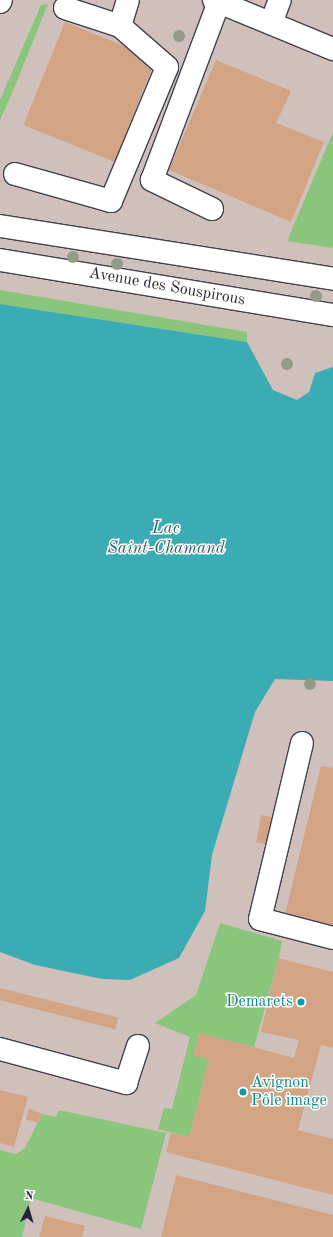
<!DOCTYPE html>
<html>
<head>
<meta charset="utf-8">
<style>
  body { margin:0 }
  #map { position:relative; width:333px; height:1237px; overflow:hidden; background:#eee7cc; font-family:"Old Standard TT",serif }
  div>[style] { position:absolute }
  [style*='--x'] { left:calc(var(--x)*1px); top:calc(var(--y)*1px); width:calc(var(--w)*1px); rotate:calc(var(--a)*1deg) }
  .industrial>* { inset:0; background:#d0c0bc; transform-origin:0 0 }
  .green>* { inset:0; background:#89c57a }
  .water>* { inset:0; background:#3bacb4 }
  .building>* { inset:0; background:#d2a484; transform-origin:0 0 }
  .roads { filter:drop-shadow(1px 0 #414051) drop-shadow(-1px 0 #414051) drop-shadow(0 1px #414051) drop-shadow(0 -1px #414051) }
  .minor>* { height:22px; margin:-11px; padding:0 11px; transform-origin:11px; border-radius:11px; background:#fff }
  .major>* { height:22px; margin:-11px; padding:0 11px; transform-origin:11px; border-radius:11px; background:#fff }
  .trees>* { width:12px; height:12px; margin:-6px; border-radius:50%; background:#929a88 }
  .dots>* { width:11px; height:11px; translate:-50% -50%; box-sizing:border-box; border:2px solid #fdfcf7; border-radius:50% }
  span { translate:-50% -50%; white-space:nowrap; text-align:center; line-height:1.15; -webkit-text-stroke:3px #fdfcf7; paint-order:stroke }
  .street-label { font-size:16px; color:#22223b }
  .culture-label { font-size:16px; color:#0d838f }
  .right { translate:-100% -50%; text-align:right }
  .left { translate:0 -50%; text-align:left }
  .water-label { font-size:17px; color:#2d6071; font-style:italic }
  .north { position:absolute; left:8px; top:1189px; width:40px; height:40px; -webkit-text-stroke:3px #fdfcf7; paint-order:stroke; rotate:5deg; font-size:11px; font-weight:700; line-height:16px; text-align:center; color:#22223b }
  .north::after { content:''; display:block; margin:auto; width:14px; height:18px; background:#22223b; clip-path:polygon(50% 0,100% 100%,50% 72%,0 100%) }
</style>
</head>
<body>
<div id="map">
  <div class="industrial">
    <i style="left:0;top:0;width:333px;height:1237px"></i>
  </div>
  <div class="green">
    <i style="clip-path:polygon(48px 4px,13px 91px,0 120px,0 100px,41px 5px)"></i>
    <i style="clip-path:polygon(333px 132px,333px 248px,287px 241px)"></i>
    <i style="clip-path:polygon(0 290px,247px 332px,247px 342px,0 304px)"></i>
    <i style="clip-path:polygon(220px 923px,282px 941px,279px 958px,254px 1047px,199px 1034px,194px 1055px,209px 1059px,189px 1137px,158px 1129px,164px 1108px,172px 1109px,190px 1037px,155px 1023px,196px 995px)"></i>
    <i style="clip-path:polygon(59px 1110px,166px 1133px,141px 1229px,31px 1198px,22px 1237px,0 1237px,0 1150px,16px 1154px,25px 1148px,42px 1114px,56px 1117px)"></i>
  </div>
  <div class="water">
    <i style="clip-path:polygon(0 304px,247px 342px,273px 390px,297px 400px,309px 392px,315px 373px,333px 367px,333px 681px,275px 679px,255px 712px,212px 855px,205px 911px,179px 958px,130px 980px,102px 979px,35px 965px,0 952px)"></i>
  </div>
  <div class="building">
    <i style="left:65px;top:22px;width:98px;height:111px;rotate:22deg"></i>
    <i style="clip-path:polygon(216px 60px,291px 91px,276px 123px,324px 142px,291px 222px,169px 170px)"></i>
    <i style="clip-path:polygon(321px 766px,333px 768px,333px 927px,285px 914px)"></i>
    <i style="left:261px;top:815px;width:11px;height:28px;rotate:10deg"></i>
    <i style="clip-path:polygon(278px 958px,333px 972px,333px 1048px,321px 1045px,298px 1130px,333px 1139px,333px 1195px,166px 1152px,171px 1133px,189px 1137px,209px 1059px,193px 1055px,200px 1033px,294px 1058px,299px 1040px,261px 1032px)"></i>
    <i style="left:0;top:988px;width:122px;height:12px;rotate:14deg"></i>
    <i style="clip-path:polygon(0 1090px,28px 1097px,14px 1147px,0 1143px)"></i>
    <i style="clip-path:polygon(29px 1108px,42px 1114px,37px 1123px,26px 1119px)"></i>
    <i style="clip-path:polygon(176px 1175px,333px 1215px,333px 1237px,161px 1237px)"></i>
    <i style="clip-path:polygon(45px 1216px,85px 1226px,82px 1237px,39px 1237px)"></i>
  </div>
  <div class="roads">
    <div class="minor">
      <i style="--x:214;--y:0;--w:129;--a:22.4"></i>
      <i style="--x:0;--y:2;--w:2;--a:-63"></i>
      <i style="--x:65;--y:8;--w:58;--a:18.1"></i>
      <i style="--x:271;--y:23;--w:25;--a:-69"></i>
      <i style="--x:15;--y:174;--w:100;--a:15.7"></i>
      <i style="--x:111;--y:201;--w:145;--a:-67.3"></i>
      <i style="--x:167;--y:67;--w:62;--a:-138.9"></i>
      <i style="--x:120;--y:26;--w:27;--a:-73"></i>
      <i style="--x:212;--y:209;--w:67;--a:-154.2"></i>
      <i style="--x:152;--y:180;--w:190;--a:-69.4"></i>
      <i style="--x:302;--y:743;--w:181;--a:103.4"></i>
      <i style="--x:260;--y:919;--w:75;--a:14.6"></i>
      <i style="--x:0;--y:1049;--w:131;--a:15.1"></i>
      <i style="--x:126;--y:1083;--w:39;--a:-72"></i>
    </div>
    <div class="major">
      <i style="--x:0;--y:226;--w:337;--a:9"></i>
      <i style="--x:0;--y:260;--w:338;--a:9.4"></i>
    </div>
  </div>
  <div class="trees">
    <i style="left:179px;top:36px"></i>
    <i style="left:73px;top:257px"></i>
    <i style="left:117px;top:264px"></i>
    <i style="left:316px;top:296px"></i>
    <i style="left:287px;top:364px"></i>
    <i style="left:310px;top:684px"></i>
  </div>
  <div class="dots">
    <i style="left:301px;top:1002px;background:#0f9aa8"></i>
    <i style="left:243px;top:1092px;background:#0f9aa8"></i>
  </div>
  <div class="street-label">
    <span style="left:167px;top:287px;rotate:10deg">Avenue des Souspirous</span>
  </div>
  <div class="culture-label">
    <span class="right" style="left:293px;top:1002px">Demarets</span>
    <span class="left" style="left:251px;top:1092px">Avignon<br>Pôle image</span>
  </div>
  <div class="water-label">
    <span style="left:166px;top:539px">Lac<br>Saint-Chamand</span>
  </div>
  <div class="north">N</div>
</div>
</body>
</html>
